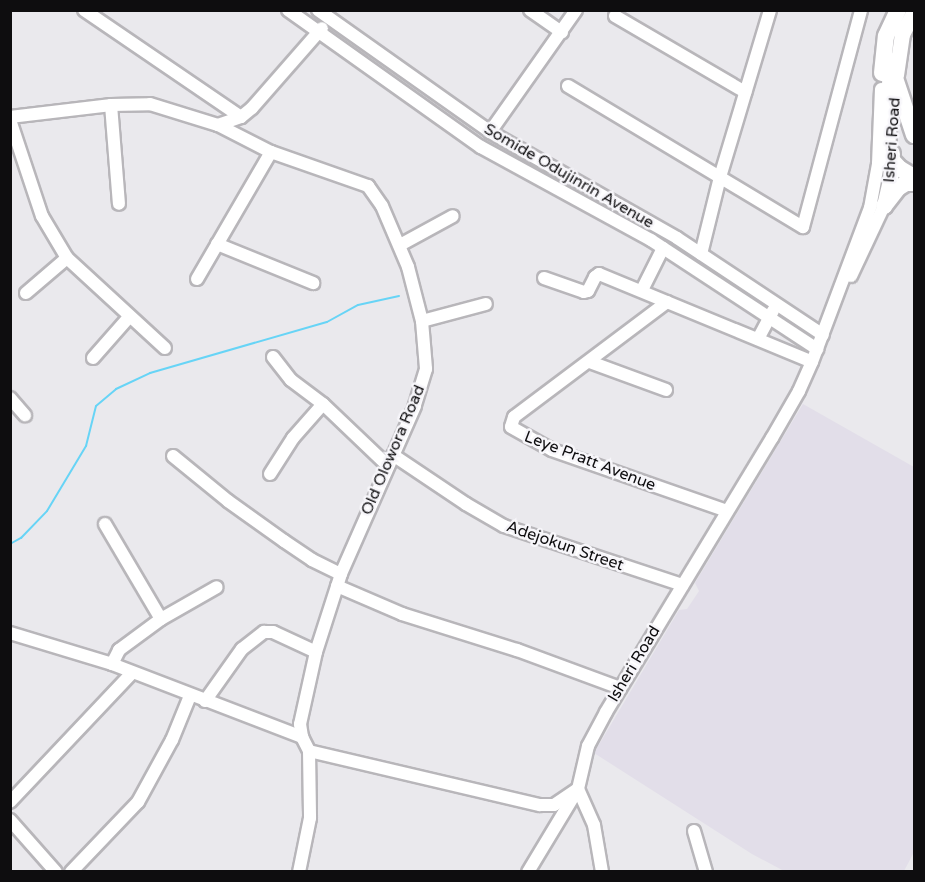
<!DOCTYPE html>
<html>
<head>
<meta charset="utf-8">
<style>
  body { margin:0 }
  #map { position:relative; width:925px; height:882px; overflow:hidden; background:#eae9ed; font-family:"Varela Round",sans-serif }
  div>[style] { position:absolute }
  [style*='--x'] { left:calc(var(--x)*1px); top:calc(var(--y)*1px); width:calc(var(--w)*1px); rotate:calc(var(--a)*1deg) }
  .built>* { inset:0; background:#e2dee9 }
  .stream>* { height:2px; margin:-1px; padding:0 1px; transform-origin:1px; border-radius:1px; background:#67d4f6 }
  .roads { filter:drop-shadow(2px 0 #b8b6ba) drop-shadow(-2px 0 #b8b6ba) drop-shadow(0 2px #b8b6ba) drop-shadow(0 -2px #b8b6ba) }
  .minor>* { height:12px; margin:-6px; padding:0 6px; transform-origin:6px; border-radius:6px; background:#fff }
  .major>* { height:15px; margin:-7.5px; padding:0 7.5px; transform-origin:7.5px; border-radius:7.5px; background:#fff }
  .highway>* { height:16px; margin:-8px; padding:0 8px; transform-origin:8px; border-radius:8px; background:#fff }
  span { translate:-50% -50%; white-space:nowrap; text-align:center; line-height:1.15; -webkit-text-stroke:5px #f7f6fa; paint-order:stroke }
  .street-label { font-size:16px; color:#0e0d0f }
  .frame { position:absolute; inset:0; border:12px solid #0e0d0f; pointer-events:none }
</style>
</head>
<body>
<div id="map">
  <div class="built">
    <i style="clip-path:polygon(803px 404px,914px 467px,914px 852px,904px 871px,784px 871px,752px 854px,594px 753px,679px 610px,687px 609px,699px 591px,695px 583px)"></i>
  </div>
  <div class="stream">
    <i style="--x:10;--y:544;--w:13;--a:-29"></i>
    <i style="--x:21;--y:538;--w:37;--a:-46"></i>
    <i style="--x:47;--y:511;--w:76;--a:-59"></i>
    <i style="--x:86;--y:446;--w:41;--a:-76"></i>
    <i style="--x:96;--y:406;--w:26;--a:-40"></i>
    <i style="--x:116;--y:389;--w:38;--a:-25"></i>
    <i style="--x:150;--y:373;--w:184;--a:-16.1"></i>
    <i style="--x:327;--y:322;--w:35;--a:-29"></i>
    <i style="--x:358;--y:305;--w:42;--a:-12.4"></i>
  </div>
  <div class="roads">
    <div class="minor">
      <i style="--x:84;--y:10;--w:190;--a:34.3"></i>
      <i style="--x:288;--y:10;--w:237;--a:35.4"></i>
      <i style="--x:481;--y:147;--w:194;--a:28.7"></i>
      <i style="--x:651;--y:240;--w:199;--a:33.3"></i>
      <i style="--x:318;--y:10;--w:211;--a:35.3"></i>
      <i style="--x:490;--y:132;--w:215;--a:29.5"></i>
      <i style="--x:677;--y:238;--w:175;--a:33.6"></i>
      <i style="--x:530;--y:10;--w:39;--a:35"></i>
      <i style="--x:615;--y:16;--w:151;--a:30.3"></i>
      <i style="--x:568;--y:86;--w:274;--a:31"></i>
      <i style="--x:803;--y:227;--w:225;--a:-75"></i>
      <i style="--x:111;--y:105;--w:99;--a:85.4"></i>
      <i style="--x:10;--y:117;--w:102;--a:-6.8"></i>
      <i style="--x:111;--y:105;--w:39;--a:-1"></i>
      <i style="--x:150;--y:104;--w:71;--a:17.2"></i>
      <i style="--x:218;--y:125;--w:59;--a:27"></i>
      <i style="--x:271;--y:152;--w:103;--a:19.3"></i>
      <i style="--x:368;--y:186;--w:24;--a:55"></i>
      <i style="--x:382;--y:206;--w:66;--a:66.9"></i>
      <i style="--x:408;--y:267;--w:56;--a:75.5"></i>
      <i style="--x:422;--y:321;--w:48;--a:85.2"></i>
      <i style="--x:426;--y:369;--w:39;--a:107"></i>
      <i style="--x:415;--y:406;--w:184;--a:113.8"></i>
      <i style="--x:341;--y:574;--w:82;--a:107.8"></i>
      <i style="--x:316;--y:652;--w:74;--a:102.5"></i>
      <i style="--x:300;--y:724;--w:13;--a:81"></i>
      <i style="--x:302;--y:737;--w:16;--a:63"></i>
      <i style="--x:309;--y:751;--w:67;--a:89.1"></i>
      <i style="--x:310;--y:818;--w:55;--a:101.5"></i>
      <i style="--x:10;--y:120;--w:101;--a:71.6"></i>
      <i style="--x:42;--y:216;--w:49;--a:59.2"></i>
      <i style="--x:67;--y:258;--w:133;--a:42.6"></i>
      <i style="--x:218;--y:125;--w:24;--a:-19"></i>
      <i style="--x:241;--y:117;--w:14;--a:-39"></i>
      <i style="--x:252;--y:108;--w:106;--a:-48.8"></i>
      <i style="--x:490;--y:132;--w:149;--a:-54.8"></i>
      <i style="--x:217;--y:244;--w:104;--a:22.1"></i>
      <i style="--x:400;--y:245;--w:60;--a:-28.7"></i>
      <i style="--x:701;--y:254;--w:79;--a:-76.1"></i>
      <i style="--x:720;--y:177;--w:174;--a:-73.3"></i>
      <i style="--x:851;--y:276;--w:77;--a:-64.8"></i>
      <i style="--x:544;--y:278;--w:42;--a:19.3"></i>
      <i style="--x:584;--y:292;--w:4;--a:-14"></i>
      <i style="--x:588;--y:291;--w:16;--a:-63"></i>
      <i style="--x:595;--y:277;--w:5;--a:-37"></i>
      <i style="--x:599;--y:274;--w:230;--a:22.4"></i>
      <i style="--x:197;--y:279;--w:147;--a:-59.8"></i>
      <i style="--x:642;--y:290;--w:47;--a:-63.4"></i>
      <i style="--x:26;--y:293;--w:54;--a:-40.5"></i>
      <i style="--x:667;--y:302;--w:191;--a:143.1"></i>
      <i style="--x:514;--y:417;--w:10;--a:107"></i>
      <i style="--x:511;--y:427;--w:47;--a:29.3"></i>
      <i style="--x:552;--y:450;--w:185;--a:19.2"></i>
      <i style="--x:422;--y:321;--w:66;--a:-14.9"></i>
      <i style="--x:758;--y:339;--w:32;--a:-62"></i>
      <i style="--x:273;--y:357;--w:29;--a:52"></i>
      <i style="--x:291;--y:380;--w:40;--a:37"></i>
      <i style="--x:323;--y:404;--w:90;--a:43.6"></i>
      <i style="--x:93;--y:358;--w:55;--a:-48.7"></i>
      <i style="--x:590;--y:362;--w:81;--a:20.2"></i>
      <i style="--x:10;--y:398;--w:23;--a:49"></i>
      <i style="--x:393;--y:455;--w:88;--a:33.9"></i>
      <i style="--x:466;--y:504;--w:44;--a:30.1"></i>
      <i style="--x:504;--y:526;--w:188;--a:18.3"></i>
      <i style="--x:173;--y:456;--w:71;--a:39.3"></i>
      <i style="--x:228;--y:501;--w:69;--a:35.5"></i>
      <i style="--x:284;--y:541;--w:34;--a:34"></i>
      <i style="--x:312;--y:560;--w:32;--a:26"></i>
      <i style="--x:270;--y:474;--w:43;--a:-57.4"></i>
      <i style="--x:293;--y:438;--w:45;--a:-48.6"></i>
      <i style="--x:105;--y:524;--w:110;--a:59.5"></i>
      <i style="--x:337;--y:586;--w:71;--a:23.3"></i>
      <i style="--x:402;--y:614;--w:121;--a:17.4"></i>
      <i style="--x:517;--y:650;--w:110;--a:20.3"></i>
      <i style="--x:10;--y:633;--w:107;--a:16.9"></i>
      <i style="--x:112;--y:664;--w:204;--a:21"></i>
      <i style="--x:112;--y:664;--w:16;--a:-63"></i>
      <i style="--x:119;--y:650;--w:52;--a:-36.4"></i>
      <i style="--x:161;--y:619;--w:64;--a:-29.7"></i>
      <i style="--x:205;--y:701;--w:64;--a:-54.6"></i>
      <i style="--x:242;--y:649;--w:28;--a:-38"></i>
      <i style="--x:264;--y:632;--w:9;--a:0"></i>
      <i style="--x:273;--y:632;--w:47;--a:24.9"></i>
      <i style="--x:309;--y:751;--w:237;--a:13.2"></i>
      <i style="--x:540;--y:805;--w:14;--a:0"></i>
      <i style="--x:554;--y:805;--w:29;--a:-34"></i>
      <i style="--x:578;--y:789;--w:44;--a:-76.9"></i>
      <i style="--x:588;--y:746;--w:38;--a:-62"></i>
      <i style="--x:606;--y:712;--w:320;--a:-58.8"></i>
      <i style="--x:772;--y:438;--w:54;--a:-60.1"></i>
      <i style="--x:799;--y:391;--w:32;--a:-66"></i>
      <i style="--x:812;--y:362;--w:165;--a:-69.4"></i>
      <i style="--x:870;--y:208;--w:45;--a:-79.7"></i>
      <i style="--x:878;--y:164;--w:75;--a:-87.7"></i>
      <i style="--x:10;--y:802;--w:178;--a:-46.6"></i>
      <i style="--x:10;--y:820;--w:69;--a:48.5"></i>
      <i style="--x:694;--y:831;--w:43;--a:73.7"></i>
      <i style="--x:71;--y:872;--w:97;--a:-46.3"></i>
      <i style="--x:138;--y:802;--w:71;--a:-61.3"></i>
      <i style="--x:172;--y:740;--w:48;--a:-67.8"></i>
      <i style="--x:528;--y:872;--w:97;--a:-58.9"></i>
      <i style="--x:578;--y:789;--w:39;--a:66"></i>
      <i style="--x:594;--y:825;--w:48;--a:80.3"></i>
    </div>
    <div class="major">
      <i style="--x:896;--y:75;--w:41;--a:-81.7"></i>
      <i style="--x:902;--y:34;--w:26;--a:-62"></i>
      <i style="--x:884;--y:206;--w:26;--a:-77"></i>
      <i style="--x:890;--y:181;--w:28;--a:-86"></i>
    </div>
    <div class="highway">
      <i style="--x:891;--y:61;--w:94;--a:92.4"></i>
      <i style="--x:887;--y:155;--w:18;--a:47"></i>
      <i style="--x:899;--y:168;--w:17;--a:31"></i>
      <i style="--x:882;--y:73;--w:37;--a:-84"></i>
      <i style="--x:886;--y:36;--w:29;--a:-65"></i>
      <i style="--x:896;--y:81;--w:57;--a:71.6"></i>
      <i style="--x:884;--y:206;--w:23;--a:-52"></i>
      <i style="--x:898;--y:188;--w:9;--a:-32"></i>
      <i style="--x:906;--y:183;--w:8;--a:0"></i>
    </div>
  </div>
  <div class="street-label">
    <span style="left:892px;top:140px;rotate:-86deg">Isheri Road</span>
    <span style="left:569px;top:176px;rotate:30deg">Somide Odujinrin Avenue</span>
    <span style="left:393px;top:450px;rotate:-67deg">Old Olowora Road</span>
    <span style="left:590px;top:461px;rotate:21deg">Leye Pratt Avenue</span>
    <span style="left:565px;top:546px;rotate:19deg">Adejokun Street</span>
    <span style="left:634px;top:664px;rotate:-59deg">Isheri Road</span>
  </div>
  <div class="frame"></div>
</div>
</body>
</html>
